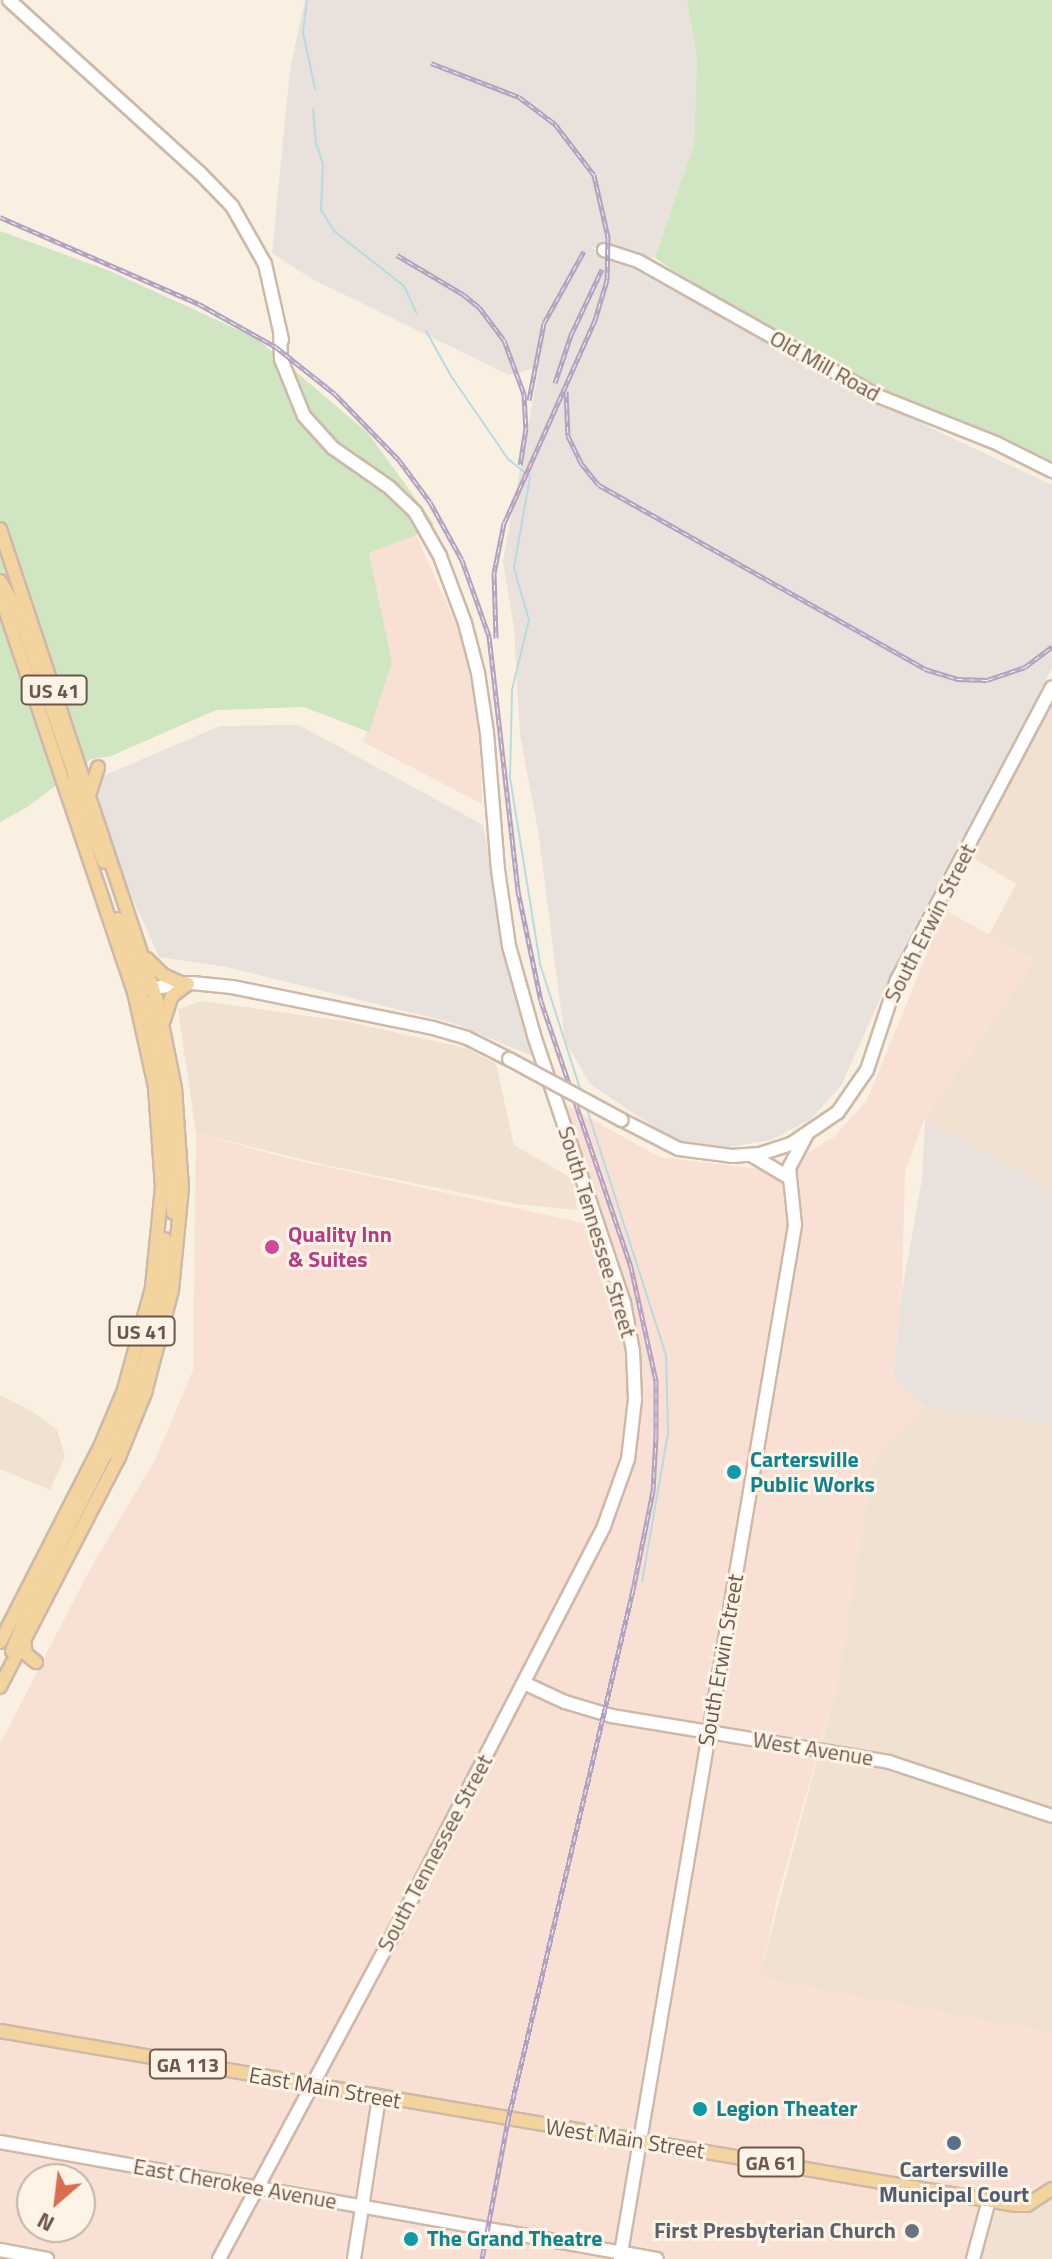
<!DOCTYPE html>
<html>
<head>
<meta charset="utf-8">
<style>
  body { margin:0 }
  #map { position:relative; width:1052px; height:2259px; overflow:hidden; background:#faf0e1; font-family:"Titillium Web",sans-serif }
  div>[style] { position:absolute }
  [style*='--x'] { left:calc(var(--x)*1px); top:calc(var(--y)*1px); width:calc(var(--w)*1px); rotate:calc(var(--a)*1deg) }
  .residential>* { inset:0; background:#f0e1d0 }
  .commercial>* { inset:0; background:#f9e0d5 }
  .industrial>* { inset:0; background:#e9e2dc }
  .green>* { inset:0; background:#d0e5c1 }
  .stream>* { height:2px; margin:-1px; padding:0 1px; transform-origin:1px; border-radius:1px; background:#b8dbe1 }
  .roads { filter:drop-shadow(2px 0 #ceb9a9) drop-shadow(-2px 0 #ceb9a9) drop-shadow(0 2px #ceb9a9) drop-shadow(0 -2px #ceb9a9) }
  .secondary>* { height:12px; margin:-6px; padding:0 6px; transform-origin:6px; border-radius:6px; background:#fff }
  .primary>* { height:12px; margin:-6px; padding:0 6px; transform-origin:6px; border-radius:6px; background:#f3d39e }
  .rail>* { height:5px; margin-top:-2.5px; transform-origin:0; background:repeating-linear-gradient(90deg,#fdf4e6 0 6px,#b2a2c1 0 12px); box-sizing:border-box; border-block:2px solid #b2a2c1 }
  .bridges { filter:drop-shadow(2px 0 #ceb9a9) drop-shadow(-2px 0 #ceb9a9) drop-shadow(0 2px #ceb9a9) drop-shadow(0 -2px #ceb9a9) }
  .secondary-bridge>* { height:12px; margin:-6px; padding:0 6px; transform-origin:6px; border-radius:6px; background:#fff }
  .dots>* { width:22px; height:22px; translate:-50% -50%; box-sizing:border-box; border:4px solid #fdf4e6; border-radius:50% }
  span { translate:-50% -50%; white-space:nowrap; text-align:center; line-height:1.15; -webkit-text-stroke:6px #fdf4e6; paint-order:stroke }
  .shield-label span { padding:2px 6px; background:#fdf4e6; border:2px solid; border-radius:6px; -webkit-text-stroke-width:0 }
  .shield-label { font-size:20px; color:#6e574a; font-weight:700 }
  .street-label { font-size:22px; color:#6e574a }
  .hotel-label { font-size:22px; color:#b23c85; font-weight:700 }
  .left { translate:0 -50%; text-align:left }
  .culture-label { font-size:22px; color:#0d838f; font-weight:700 }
  .service-label { font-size:22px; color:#4e5e75; font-weight:700 }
  .worship-label { font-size:22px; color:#5b616d; font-weight:700 }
  .right { translate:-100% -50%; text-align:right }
  .north { position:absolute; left:16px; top:2163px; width:80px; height:80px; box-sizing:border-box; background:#fdf4e6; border:2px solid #c4b5a8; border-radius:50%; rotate:208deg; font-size:22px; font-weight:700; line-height:32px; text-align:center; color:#6e574a }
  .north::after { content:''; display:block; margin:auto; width:28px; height:36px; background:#da6d50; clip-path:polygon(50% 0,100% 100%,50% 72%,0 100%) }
</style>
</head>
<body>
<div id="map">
  <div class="residential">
    <i style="clip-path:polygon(1052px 690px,1052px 1191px,925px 1118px,1035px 960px,989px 935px,1016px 884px,973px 858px)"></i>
    <i style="clip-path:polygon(202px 1001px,344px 1021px,466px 1048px,496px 1064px,514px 1145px,573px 1179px,577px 1210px,516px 1204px,321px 1164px,196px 1133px,178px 1009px)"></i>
    <i style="clip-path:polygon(0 1395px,35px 1413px,57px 1430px,65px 1456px,50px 1490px,0 1469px)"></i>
    <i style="clip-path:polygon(926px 1407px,1052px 1424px,1052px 2033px,759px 1978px,838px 1680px,873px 1462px)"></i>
    <i style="clip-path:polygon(1052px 2191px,1052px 2259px,980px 2259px,995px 2211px)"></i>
  </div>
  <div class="commercial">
    <i style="clip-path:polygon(416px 535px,461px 635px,480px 726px,482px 804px,363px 742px,392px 662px,369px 553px)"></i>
    <i style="clip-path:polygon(evenodd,945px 910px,1035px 960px,925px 1118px,905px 1172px,902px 1291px,893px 1379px,926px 1407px,873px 1462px,838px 1680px,777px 1899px,760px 1977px,1052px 2033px,1052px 2179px,995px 2211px,976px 2259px,0 2259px,0 1744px,89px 1571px,155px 1460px,193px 1370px,196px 1133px,283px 1157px,606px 1228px,561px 1102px,659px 1157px,768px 1170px,799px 1158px,834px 1137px,867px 1100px,945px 910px,32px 2179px,80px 2179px,80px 2227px,32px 2227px,32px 2179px)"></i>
  </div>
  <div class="industrial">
    <i style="clip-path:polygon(305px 0,687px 0,697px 58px,694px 144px,655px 258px,591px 247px,933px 429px,1052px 485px,1052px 668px,901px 952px,841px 1086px,811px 1119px,771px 1140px,692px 1153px,590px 1084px,565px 1041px,538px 830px,520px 735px,514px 628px,503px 561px,539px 367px,509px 375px,312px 279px,272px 253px,290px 69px)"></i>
    <i style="clip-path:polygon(299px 725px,483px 825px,533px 1056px,453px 1023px,227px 967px,159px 957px,98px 822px,98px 778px,220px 726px)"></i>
    <i style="clip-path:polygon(925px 1118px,1052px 1191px,1052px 1424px,926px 1407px,893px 1380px,902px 1291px,922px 1179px)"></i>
  </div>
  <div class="green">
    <i style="clip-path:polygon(687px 0,1052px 0,1052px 461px,987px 431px,907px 403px,724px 304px,655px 258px,694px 144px,697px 58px)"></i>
    <i style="clip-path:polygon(0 231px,110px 271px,256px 338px,368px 433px,434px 524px,416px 535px,369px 553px,392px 662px,369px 732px,304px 707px,216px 710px,111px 756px,91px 759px,29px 806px,0 822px)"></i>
  </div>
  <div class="stream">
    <i style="--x:307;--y:0;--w:32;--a:97"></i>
    <i style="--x:303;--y:32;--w:58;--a:78.1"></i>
    <i style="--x:313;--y:109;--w:34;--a:85"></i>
    <i style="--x:316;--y:143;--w:22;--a:72"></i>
    <i style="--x:323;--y:164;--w:46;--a:92.5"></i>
    <i style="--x:321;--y:210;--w:25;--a:58"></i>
    <i style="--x:334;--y:231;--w:89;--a:38.2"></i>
    <i style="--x:404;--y:286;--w:31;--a:65"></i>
    <i style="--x:426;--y:331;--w:51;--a:60.9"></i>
    <i style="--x:451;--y:376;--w:101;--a:55.5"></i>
    <i style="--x:508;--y:459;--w:28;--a:39"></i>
    <i style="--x:530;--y:477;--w:92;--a:100"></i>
    <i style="--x:514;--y:568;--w:54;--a:73.9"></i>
    <i style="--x:529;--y:620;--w:72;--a:103.7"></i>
    <i style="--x:512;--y:690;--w:88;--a:91.3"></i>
    <i style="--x:510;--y:778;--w:188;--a:80.8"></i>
    <i style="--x:540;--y:964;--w:134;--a:72.2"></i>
    <i style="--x:586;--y:1106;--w:262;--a:72.2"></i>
    <i style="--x:666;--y:1355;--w:78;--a:88.5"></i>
    <i style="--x:668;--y:1433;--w:151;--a:99.9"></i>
  </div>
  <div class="roads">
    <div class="secondary">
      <i style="--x:9;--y:0;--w:256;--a:42.2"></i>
      <i style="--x:199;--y:172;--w:47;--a:45.9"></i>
      <i style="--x:232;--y:206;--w:67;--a:60.4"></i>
      <i style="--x:265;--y:264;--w:78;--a:77.4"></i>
      <i style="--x:604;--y:250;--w:36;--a:18"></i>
      <i style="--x:638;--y:261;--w:275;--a:29.4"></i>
      <i style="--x:878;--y:396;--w:127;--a:21.7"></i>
      <i style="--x:996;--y:443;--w:63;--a:26.6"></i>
      <i style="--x:145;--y:989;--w:47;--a:-7.3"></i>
      <i style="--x:192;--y:983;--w:40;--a:5.7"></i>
      <i style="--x:232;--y:987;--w:205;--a:11.5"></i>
      <i style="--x:433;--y:1028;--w:35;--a:16"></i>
      <i style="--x:467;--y:1038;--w:47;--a:26.6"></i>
      <i style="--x:622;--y:1120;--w:64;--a:27"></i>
      <i style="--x:679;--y:1149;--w:53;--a:7.5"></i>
      <i style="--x:732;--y:1156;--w:28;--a:-4"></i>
      <i style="--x:760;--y:1154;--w:33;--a:-18"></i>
      <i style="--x:791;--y:1144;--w:57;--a:-34.2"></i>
      <i style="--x:838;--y:1112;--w:51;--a:-55.4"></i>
      <i style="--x:867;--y:1070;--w:95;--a:-71.6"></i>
      <i style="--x:897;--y:980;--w:331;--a:-62.1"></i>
      <i style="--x:753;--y:1156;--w:41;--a:31"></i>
      <i style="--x:524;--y:1683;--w:45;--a:24.9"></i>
      <i style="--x:565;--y:1702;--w:49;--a:16.6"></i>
      <i style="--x:612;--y:1716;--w:281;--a:9.4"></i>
      <i style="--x:889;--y:1762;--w:172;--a:18.3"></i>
      <i style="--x:0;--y:2142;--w:667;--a:10.1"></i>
      <i style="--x:0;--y:2250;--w:48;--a:10.8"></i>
      <i style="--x:219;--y:2259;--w:389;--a:-61.8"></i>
      <i style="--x:403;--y:1916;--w:439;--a:-62.7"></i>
      <i style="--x:604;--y:1526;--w:71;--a:-70.3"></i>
      <i style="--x:628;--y:1459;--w:60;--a:-83.3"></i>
      <i style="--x:635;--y:1399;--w:48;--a:-92.4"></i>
      <i style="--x:633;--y:1351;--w:49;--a:-100.6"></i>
      <i style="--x:624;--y:1303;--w:283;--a:-108.6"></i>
      <i style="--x:534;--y:1035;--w:92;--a:-105.7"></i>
      <i style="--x:509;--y:946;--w:77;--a:-98.2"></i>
      <i style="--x:498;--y:870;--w:137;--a:-94.6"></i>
      <i style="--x:487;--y:733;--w:61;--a:-98.5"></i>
      <i style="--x:478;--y:673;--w:52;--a:-104.6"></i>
      <i style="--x:465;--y:623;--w:72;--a:-110.5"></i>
      <i style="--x:440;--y:556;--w:51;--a:-119.6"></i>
      <i style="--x:415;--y:512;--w:36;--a:-136"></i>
      <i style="--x:389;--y:487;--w:68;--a:-145.1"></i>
      <i style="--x:333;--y:448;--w:43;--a:-132.2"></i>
      <i style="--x:304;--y:416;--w:61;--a:-112"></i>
      <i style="--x:281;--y:359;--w:24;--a:-92"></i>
      <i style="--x:354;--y:2259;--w:164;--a:-81.2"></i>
      <i style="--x:620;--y:2259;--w:1049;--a:-80.39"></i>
      <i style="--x:795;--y:1225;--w:57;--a:-96"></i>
      <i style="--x:789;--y:1168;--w:36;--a:-62"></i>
      <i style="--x:973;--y:2259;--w:61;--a:-74.8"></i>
    </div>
    <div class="primary">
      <i style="--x:0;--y:529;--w:501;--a:71.6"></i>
      <i style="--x:158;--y:1004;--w:86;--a:78.6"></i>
      <i style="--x:175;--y:1088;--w:100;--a:86"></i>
      <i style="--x:182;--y:1188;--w:102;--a:95.6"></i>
      <i style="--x:172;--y:1290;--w:106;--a:104.7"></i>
      <i style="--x:145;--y:1393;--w:69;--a:112.1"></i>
      <i style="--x:119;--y:1457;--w:259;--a:117.4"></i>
      <i style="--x:0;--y:581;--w:37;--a:59"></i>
      <i style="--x:19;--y:613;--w:172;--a:71"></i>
      <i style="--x:0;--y:594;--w:420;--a:71.4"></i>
      <i style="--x:134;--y:992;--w:97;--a:77.5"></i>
      <i style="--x:155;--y:1087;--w:100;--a:86"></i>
      <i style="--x:162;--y:1187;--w:101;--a:95.7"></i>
      <i style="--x:152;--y:1288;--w:106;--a:105.4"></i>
      <i style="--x:124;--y:1390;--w:62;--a:112.8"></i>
      <i style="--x:100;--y:1447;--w:219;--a:117.1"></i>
      <i style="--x:72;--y:782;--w:86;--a:68.2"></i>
      <i style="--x:90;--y:792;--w:26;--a:-72"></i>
      <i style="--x:118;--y:919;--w:76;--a:69.9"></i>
      <i style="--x:147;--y:959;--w:23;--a:45"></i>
      <i style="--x:163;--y:975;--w:22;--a:24"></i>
      <i style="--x:138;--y:993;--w:15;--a:53"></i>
      <i style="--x:147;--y:1005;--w:80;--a:78.4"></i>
      <i style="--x:163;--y:1083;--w:130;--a:85.6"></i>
      <i style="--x:164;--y:1020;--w:25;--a:-72"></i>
      <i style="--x:172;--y:996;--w:20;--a:-37"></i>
      <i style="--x:110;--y:1452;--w:59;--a:-66.9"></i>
      <i style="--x:133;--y:1398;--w:61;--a:-72.8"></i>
      <i style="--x:151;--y:1340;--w:46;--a:-77.5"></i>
      <i style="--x:161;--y:1295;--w:56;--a:-85.9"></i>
      <i style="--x:24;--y:1641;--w:13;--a:81"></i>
      <i style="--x:26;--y:1654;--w:13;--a:39"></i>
      <i style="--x:12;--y:1651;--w:61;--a:-68"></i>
      <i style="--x:35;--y:1594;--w:160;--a:-63.3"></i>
      <i style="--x:0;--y:2031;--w:1031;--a:9.72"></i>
      <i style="--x:1016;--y:2205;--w:11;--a:0"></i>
      <i style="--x:1027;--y:2205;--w:30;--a:-33"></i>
    </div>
  </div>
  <div class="rail">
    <i style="--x:431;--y:63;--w:94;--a:21.1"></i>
    <i style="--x:519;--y:97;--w:45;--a:36.9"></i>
    <i style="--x:555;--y:124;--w:64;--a:52.6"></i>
    <i style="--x:594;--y:175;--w:64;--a:77.3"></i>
    <i style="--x:608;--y:237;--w:43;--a:91.3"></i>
    <i style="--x:607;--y:280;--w:42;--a:106.7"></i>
    <i style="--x:595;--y:320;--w:222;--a:114.1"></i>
    <i style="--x:504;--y:523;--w:51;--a:101.3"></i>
    <i style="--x:494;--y:573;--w:65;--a:88.2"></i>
    <i style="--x:0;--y:217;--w:217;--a:23.6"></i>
    <i style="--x:199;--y:304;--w:88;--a:29.2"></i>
    <i style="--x:276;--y:347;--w:75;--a:38.5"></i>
    <i style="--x:335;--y:394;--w:92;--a:45.9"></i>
    <i style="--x:399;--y:460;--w:52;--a:53.6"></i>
    <i style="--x:430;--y:502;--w:66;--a:61.1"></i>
    <i style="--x:462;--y:560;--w:81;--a:70.4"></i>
    <i style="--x:489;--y:636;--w:257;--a:83.5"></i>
    <i style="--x:518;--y:891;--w:112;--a:78.2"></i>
    <i style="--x:541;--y:1001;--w:281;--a:71.3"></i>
    <i style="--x:631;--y:1267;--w:117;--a:77.6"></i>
    <i style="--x:656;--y:1381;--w:55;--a:90"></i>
    <i style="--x:656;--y:1436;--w:55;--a:93.1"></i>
    <i style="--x:653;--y:1491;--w:101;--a:101.4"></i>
    <i style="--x:633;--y:1590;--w:545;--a:103.27"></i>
    <i style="--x:508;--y:2120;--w:141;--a:100.6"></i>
    <i style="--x:397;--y:255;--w:78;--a:30.8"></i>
    <i style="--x:464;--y:295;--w:19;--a:39"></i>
    <i style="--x:479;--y:307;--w:41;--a:52.9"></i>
    <i style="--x:504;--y:340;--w:58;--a:69.7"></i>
    <i style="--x:524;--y:394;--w:34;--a:87"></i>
    <i style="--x:526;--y:428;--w:37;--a:99"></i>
    <i style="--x:555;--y:383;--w:51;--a:-71.6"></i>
    <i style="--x:571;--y:335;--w:73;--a:-64.8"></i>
    <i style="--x:566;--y:391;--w:45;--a:87.5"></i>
    <i style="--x:568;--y:436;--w:30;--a:64"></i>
    <i style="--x:581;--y:463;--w:28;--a:51"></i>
    <i style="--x:599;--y:485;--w:374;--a:29.4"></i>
    <i style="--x:925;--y:669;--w:34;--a:17"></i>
    <i style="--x:957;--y:679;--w:30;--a:2"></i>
    <i style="--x:987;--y:680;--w:40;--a:-18.9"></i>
    <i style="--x:1025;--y:667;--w:34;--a:-37"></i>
    <i style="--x:529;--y:400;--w:78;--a:-79"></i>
    <i style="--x:544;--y:323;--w:82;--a:-60.9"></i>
  </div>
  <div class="bridges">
    <div class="secondary-bridge">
      <i style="--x:509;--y:1059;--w:128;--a:28.4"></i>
    </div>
  </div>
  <div class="dots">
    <i style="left:272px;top:1247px;background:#d1479c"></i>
    <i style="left:734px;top:1472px;background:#0f9aa8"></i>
    <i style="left:700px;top:2109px;background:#0f9aa8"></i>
    <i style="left:954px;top:2143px;background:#5c6f8a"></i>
    <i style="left:912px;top:2231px;background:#6b7280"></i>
    <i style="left:411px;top:2239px;background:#0f9aa8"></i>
  </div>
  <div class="shield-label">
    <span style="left:54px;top:690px">US 41</span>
    <span style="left:142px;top:1331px">US 41</span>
    <span style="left:188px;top:2064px">GA 113</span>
    <span style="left:771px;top:2162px">GA 61</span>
  </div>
  <div class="street-label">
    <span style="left:825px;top:366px;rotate:29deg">Old Mill Road</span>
    <span style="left:930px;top:923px;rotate:-63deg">South Erwin Street</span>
    <span style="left:597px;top:1232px;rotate:73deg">South Tennessee Street</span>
    <span style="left:721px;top:1660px;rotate:-80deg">South Erwin Street</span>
    <span style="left:813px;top:1749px;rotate:9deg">West Avenue</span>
    <span style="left:435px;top:1853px;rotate:-62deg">South Tennessee Street</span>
    <span style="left:325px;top:2088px;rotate:10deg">East Main Street</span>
    <span style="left:625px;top:2139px;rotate:9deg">West Main Street</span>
    <span style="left:235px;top:2184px;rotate:10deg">East Cherokee Avenue</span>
  </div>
  <div class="hotel-label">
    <span class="left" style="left:288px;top:1247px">Quality Inn<br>&amp; Suites</span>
  </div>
  <div class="culture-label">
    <span class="left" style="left:750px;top:1472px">Cartersville<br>Public Works</span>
    <span class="left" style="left:716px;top:2109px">Legion Theater</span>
    <span class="left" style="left:427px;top:2239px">The Grand Theatre</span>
  </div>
  <div class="service-label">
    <span style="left:954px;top:2182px">Cartersville<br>Municipal Court</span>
  </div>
  <div class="worship-label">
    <span class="right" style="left:896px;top:2231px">First Presbyterian Church</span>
  </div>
  <div class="north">N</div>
</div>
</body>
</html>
